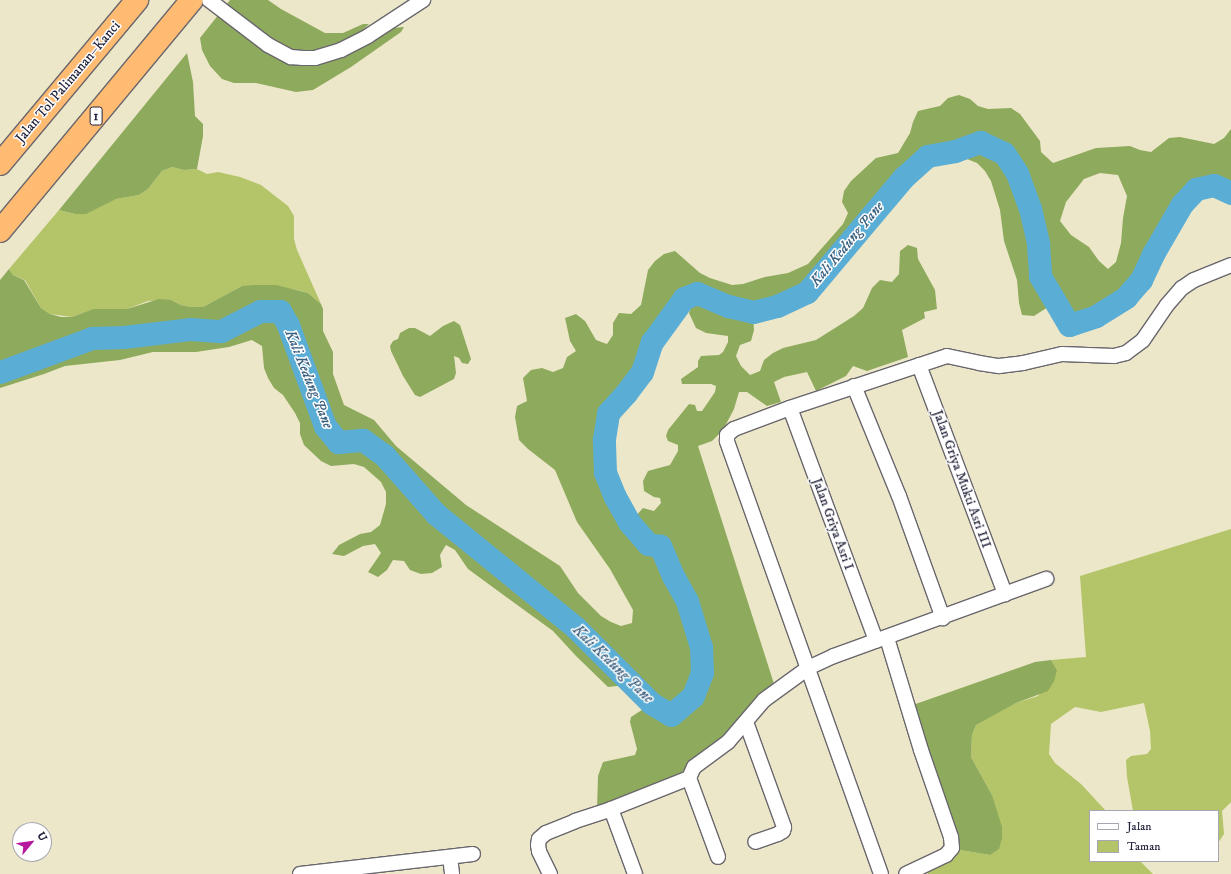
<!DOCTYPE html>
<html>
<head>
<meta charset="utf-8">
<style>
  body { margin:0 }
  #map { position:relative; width:1231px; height:874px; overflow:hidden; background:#ede7ca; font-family:"IM FELL DW Pica",serif }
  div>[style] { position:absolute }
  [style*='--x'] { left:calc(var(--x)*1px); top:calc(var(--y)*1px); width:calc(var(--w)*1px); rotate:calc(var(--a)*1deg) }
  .green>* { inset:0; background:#b3c568 }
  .forest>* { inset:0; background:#8eaa5c }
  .river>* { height:23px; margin:-11.5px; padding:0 11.5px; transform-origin:11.5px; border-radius:11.5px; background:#5aadd5 }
  .roads { filter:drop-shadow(1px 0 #69676d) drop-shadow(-1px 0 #69676d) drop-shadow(0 1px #69676d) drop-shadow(0 -1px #69676d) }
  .minor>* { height:14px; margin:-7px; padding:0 7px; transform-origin:7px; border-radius:7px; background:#fff }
  .motorway>* { height:22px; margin:-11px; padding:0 11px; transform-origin:11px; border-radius:11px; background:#febb71 }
  span { translate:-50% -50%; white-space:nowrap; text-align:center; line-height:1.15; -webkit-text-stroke:3px #fff; paint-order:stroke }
  .shield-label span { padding:1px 3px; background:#fff; border:1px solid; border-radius:3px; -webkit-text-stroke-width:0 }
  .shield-label { font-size:13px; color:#22223b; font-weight:700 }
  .street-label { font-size:14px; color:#22223b }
  .water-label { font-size:15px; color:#3b6180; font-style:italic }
  .legend { position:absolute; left:1089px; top:810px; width:130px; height:52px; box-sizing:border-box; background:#fff; border:1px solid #a7a7b1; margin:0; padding:5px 7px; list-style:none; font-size:12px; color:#22223b }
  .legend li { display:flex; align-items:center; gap:8px; height:20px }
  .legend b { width:20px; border:1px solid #a7a7b1 }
  .north { position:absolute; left:12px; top:822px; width:40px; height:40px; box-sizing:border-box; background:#fff; border:1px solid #a7a7b1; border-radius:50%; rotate:61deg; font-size:11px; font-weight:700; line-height:16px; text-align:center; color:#22223b }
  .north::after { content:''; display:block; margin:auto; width:14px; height:18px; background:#b5179e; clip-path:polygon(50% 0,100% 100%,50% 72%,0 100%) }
</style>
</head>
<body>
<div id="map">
  <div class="green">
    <i style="clip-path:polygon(172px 167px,184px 170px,197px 169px,207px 174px,218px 172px,240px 177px,261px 185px,288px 206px,294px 216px,294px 239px,297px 250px,321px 304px,308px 293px,297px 290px,242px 286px,203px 307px,191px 307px,181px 305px,171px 300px,148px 301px,127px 309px,93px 309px,72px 317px,50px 314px,41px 308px,25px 280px,13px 275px,9px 269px,59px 210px,75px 214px,116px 199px,139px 195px,148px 189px,162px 171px)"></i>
    <i style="clip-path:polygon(1231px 529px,1231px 802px,1222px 811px,1224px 834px,1218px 843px,1218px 811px,1133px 811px,1127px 777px,1126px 760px,1131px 756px,1147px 754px,1151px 749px,1150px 731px,1144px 703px,1101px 712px,1075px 707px,1051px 724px,1049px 754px,1055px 763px,1081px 784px,1106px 811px,1090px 811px,1090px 861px,1140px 861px,1153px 874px,928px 874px,927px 870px,960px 850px,990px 855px,992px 795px,971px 757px,972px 735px,976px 725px,985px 719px,1016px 703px,1038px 696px,1057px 670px,1051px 660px,1086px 657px,1080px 576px)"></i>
  </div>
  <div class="forest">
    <i style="clip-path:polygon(230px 0,268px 0,281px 9px,325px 33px,343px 33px,363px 24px,369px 24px,333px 59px,354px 51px,393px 28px,404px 27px,401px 32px,351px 67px,313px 90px,296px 92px,256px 83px,234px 83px,222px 79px,210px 66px,202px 50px,200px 38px)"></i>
    <i style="clip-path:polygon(187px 53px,193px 82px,195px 116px,203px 124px,203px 136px,197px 169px,184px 170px,172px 167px,162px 171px,148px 189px,139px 195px,116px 199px,86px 214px,75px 214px,59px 210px)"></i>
    <i style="clip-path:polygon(evenodd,959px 95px,970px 99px,978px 106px,988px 109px,1011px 108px,1020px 114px,1040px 141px,1041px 152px,1053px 163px,1096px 148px,1130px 146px,1140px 150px,1151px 152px,1169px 138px,1180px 137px,1214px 144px,1224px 138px,1231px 129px,1231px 188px,1214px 181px,1193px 185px,1178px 201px,1149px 252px,1137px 277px,1123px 294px,1094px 312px,1071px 320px,1045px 274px,1042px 243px,1035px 207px,1022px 171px,1007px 150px,980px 137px,954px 146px,924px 152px,900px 174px,804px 288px,775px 302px,753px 307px,730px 302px,697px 288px,681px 294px,648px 339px,638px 369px,623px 390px,603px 410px,599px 439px,600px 473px,611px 499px,625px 524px,645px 549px,657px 551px,669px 578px,682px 603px,696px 648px,698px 672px,689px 693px,670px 709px,654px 699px,578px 623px,439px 511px,387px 451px,365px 436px,340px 437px,329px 424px,292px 323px,283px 306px,258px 306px,220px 326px,190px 324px,124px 332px,91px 334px,0 367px,0 280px,9px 269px,13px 275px,24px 280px,41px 308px,50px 314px,61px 317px,72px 317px,93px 309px,127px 309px,159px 299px,171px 300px,181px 305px,191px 307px,203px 307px,242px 286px,253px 285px,276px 285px,308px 293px,321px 304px,323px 309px,323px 331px,333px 352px,333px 374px,344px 405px,374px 420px,396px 446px,466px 505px,560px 566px,578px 593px,601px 616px,611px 622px,621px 626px,632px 623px,633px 610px,610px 569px,577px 522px,555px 470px,528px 449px,519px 440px,515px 417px,517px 406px,527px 401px,523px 378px,531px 370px,542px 368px,553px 372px,563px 368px,567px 357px,576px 351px,570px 341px,565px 318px,576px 314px,585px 321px,596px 340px,607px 344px,613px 335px,613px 323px,619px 313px,631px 314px,641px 305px,648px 270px,655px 261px,664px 254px,675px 251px,700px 273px,710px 278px,732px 285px,743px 284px,765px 277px,788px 273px,808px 264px,843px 224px,848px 213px,842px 202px,844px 191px,851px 181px,876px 158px,898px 153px,910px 133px,913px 122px,918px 111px,940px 106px,948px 98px,959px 95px,1100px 173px,1118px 175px,1127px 196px,1123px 218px,1121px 243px,1116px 262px,1108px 269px,1099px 261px,1089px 247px,1071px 235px,1060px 221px,1066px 202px,1084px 179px,1100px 173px)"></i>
    <i style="clip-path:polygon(980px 147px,1001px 157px,1013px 175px,1026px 209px,1033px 244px,1035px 277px,1053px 309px,1048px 307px,1034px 316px,1022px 315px,1019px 303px,1017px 280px,1004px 241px,1000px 210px,991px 181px,985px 171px,977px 163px,957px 155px)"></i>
    <i style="clip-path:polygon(908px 245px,917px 248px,918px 259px,935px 290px,937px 309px,924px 312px,925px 318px,902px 330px,908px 357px,867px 371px,853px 366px,846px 376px,816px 391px,807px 372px,784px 377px,774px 382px,781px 402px,767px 406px,747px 392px,739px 392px,734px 409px,723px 430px,712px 441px,698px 446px,775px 687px,692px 764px,666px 785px,597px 809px,598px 776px,603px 762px,635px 755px,637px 749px,630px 722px,631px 717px,648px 706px,671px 720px,697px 699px,707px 674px,705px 646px,691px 599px,677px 574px,664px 542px,650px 540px,633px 519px,643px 508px,654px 511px,661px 503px,660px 498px,654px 497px,644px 491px,643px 481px,648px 471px,670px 465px,678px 451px,678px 445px,668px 441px,666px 436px,668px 430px,689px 404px,695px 405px,697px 411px,702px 411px,715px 392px,716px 386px,711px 384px,682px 384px,681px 379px,698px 367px,698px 361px,701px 356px,719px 355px,723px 352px,728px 342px,728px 336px,706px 333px,696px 328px,689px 313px,691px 308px,697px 298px,727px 311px,753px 316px,754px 330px,751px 341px,740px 345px,736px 356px,741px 366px,750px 375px,760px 371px,764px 360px,773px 353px,783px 348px,816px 340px,854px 316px,863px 308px,872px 288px,880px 280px,892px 282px,899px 274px,900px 251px)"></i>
    <i style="clip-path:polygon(261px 315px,277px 316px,283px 327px,321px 428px,335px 447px,362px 445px,381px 458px,433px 518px,572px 630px,626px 685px,608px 687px,576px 656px,553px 631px,468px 569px,455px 550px,446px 545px,440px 555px,442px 567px,432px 573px,421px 574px,410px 570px,404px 561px,393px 560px,387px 570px,378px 577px,368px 572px,381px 553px,375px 544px,363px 546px,344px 556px,332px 554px,339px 545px,360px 534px,371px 532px,380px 525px,386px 504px,386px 492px,381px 482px,364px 467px,354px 464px,331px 466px,321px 461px,304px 445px,300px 434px,300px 423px,295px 413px,283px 395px,274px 388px,268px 378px,264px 368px,262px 346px,252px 340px,229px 347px,196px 352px,153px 352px,120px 360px,65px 366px,44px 374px,0 388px,0 377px,93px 343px,125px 342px,190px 334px,222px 336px)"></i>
    <i style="clip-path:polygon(454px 321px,460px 325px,471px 359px,468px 364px,462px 363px,459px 358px,454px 356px,456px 373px,454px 379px,420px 397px,415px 395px,403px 376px,391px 351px,390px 346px,393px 341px,398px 339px,400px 333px,409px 328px,415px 328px,430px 336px,443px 326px)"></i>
    <i style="clip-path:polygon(1051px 660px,1057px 670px,1054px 681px,1048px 691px,1016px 703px,976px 725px,972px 735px,971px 757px,992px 795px,1002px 827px,1002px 838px,999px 849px,990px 855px,960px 850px,910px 706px,1035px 662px)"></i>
  </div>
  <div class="river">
    <i style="--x:0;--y:372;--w:98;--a:-20.3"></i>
    <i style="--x:92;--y:338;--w:32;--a:-2"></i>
    <i style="--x:124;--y:337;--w:66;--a:-6.9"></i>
    <i style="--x:190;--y:329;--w:31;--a:4"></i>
    <i style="--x:221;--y:331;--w:44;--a:-27.1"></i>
    <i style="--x:260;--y:311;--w:20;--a:0"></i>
    <i style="--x:280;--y:311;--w:16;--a:60"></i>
    <i style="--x:288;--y:325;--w:108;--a:69.9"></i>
    <i style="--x:325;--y:426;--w:21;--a:51"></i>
    <i style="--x:338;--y:442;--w:25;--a:-5"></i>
    <i style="--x:363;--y:440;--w:26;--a:36"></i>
    <i style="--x:384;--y:455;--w:79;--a:48.6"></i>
    <i style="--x:436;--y:514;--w:179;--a:39.1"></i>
    <i style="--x:575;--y:627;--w:107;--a:45"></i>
    <i style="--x:651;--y:703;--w:23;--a:31"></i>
    <i style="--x:671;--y:715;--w:29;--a:-41"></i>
    <i style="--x:693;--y:696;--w:25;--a:-69"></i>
    <i style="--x:702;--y:673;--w:26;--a:-92"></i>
    <i style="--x:701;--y:647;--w:48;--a:-106.9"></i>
    <i style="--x:687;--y:601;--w:29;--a:-119"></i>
    <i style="--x:673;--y:576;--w:33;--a:-113"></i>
    <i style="--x:660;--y:546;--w:12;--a:-171"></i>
    <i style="--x:648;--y:544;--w:29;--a:-131"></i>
    <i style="--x:629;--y:522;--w:29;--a:-119"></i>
    <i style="--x:615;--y:497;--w:27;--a:-112"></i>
    <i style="--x:605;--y:472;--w:33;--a:-92"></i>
    <i style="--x:604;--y:439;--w:26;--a:-81"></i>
    <i style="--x:608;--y:413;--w:27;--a:-48"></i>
    <i style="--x:626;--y:393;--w:26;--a:-53"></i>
    <i style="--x:642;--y:372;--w:32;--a:-72"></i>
    <i style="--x:652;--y:342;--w:54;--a:-54"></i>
    <i style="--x:684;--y:298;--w:14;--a:-21"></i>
    <i style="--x:697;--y:293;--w:34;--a:23"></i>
    <i style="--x:728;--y:306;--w:26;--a:13"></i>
    <i style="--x:753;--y:312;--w:25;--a:-14"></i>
    <i style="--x:777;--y:306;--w:33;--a:-25"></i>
    <i style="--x:807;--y:292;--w:150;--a:-49.9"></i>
    <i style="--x:904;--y:177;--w:31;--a:-42"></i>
    <i style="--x:927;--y:156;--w:28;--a:-10"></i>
    <i style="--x:955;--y:151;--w:27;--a:-20"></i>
    <i style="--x:980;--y:142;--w:26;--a:25"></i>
    <i style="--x:1004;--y:153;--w:24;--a:57"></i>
    <i style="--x:1017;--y:173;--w:37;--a:70"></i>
    <i style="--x:1030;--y:208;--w:37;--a:77"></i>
    <i style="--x:1038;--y:244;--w:32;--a:86"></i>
    <i style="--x:1040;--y:276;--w:57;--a:59.4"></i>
    <i style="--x:1069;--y:325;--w:28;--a:-18"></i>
    <i style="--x:1096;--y:316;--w:36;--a:-32"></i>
    <i style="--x:1126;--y:297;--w:23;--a:-49"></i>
    <i style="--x:1141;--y:280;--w:29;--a:-65"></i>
    <i style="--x:1153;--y:254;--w:58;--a:-59.9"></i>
    <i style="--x:1182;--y:204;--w:21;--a:-47"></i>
    <i style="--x:1196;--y:189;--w:18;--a:-13"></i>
    <i style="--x:1214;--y:185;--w:19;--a:25"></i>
  </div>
  <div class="roads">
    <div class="minor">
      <i style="--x:209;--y:0;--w:74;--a:37.3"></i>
      <i style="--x:268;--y:45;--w:26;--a:28"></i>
      <i style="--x:291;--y:57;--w:12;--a:5"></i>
      <i style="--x:303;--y:58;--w:12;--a:0"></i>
      <i style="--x:315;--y:58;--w:27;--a:-17"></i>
      <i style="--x:341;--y:50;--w:30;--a:-27"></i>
      <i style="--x:368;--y:36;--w:66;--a:-33.2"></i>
      <i style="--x:919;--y:365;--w:245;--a:69.4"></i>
      <i style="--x:854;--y:386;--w:119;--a:67.8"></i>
      <i style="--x:899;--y:496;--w:130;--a:70.2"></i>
      <i style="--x:790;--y:408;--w:248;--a:69.7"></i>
      <i style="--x:887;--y:638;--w:117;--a:73.1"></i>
      <i style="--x:921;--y:750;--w:92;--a:71"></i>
      <i style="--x:951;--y:837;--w:11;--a:85"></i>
      <i style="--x:952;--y:848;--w:9;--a:131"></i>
      <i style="--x:946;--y:855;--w:44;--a:154.6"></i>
      <i style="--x:746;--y:722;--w:112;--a:70.1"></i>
      <i style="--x:784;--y:827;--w:4;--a:104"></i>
      <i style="--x:783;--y:831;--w:6;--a:149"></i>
      <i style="--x:778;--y:834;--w:24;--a:161"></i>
      <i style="--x:689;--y:778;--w:84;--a:69.8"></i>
      <i style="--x:611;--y:809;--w:69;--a:69.7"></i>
      <i style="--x:450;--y:857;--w:17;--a:83"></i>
      <i style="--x:300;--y:874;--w:174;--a:-6.6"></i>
      <i style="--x:550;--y:874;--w:25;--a:-116"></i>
      <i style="--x:539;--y:851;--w:6;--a:-99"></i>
      <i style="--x:538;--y:845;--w:6;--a:-81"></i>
      <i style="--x:539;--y:839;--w:9;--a:-41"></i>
      <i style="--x:546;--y:833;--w:31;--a:-22"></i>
      <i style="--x:575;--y:821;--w:38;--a:-18"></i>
      <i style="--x:611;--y:809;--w:84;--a:-21.7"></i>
      <i style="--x:689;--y:778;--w:12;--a:-66"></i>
      <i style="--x:694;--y:767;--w:42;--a:-36.3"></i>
      <i style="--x:728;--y:742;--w:55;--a:-49.4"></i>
      <i style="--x:764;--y:700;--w:54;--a:-36"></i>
      <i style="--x:808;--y:668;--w:29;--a:-25"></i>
      <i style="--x:834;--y:656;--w:226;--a:-20"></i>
      <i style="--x:881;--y:874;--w:460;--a:-109.6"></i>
      <i style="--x:727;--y:441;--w:6;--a:-90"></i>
      <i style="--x:727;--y:435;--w:9;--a:-41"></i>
      <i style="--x:734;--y:429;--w:60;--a:-20.6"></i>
      <i style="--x:790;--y:408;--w:165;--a:-18.3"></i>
      <i style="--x:947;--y:356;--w:33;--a:12"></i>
      <i style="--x:979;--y:363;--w:20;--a:9"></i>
      <i style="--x:999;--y:366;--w:24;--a:-7"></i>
      <i style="--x:1023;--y:363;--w:40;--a:-13"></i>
      <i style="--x:1062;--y:354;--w:52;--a:2.2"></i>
      <i style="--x:1114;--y:356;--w:12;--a:-14"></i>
      <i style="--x:1126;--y:353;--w:21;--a:-37"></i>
      <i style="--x:1143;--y:340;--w:42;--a:-55.6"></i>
      <i style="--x:1167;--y:305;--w:23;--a:-49"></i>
      <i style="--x:1182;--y:288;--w:14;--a:-34"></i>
      <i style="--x:1194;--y:280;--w:40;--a:-22"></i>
    </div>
    <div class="motorway">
      <i style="--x:0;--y:164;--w:214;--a:-50.1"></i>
      <i style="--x:0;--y:231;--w:300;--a:-50.3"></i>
    </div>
  </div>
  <div class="shield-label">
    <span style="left:96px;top:116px">1</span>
  </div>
  <div class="street-label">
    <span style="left:68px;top:82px;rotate:-50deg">Jalan Tol Palimanan–Kanci</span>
    <span style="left:962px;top:479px;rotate:70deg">Jalan Griya Mukti Asri III</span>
    <span style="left:833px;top:524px;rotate:70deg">Jalan Griya Asri I</span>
  </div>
  <div class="water-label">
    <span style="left:847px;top:244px;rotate:-50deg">Kali Kedung Pane</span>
    <span style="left:309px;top:379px;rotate:68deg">Kali Kedung Pane</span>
    <span style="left:613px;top:664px;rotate:44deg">Kali Kedung Pane</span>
  </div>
  <ul class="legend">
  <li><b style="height:5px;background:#fff"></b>Jalan</li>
  <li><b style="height:11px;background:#b3c568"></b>Taman</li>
  </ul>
  <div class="north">U</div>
</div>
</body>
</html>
